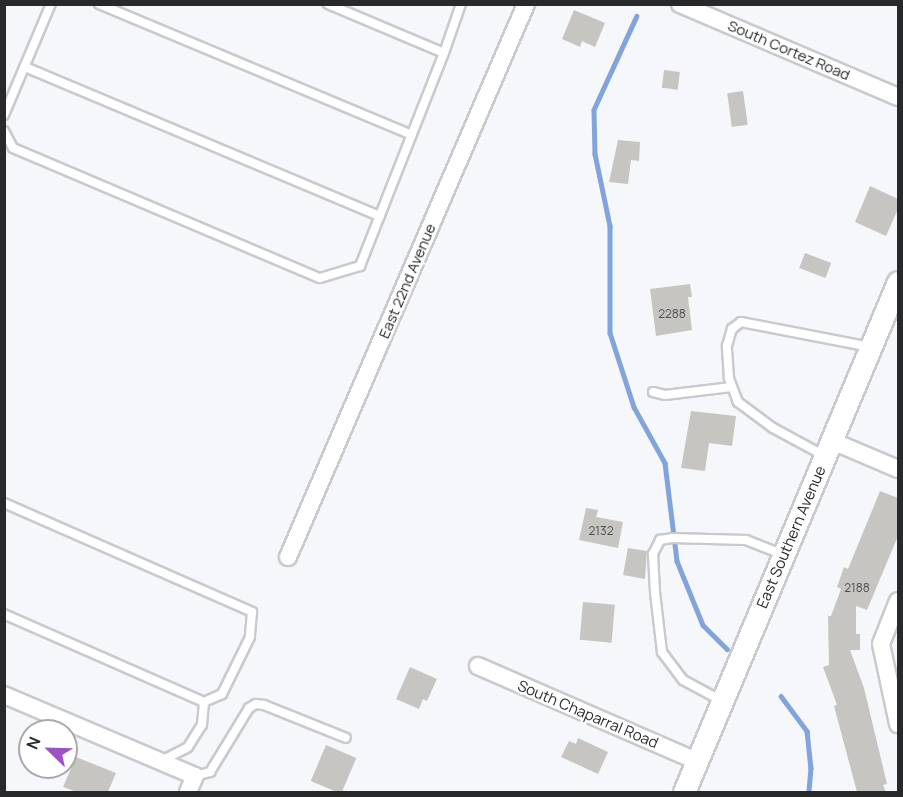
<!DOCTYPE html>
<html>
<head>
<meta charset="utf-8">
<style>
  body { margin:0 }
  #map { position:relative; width:903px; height:797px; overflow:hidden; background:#f5f7fa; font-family:Manrope,sans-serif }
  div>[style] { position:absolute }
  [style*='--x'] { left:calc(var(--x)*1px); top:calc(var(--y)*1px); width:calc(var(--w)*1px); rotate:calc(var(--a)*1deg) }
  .stream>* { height:4.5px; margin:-2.25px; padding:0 2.25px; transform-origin:2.25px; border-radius:2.25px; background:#82a4dc }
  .building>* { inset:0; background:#c6c5c2; transform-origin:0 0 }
  .roads { filter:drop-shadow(2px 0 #c8cacd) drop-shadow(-2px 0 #c8cacd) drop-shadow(0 2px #c8cacd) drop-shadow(0 -2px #c8cacd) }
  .service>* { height:8px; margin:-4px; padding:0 4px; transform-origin:4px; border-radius:4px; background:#fff }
  .minor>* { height:16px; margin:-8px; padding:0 8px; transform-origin:8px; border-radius:8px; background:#fff }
  .tertiary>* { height:21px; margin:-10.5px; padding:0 10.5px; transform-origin:10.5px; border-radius:10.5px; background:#fff }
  span { translate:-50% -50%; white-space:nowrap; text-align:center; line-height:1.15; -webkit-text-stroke:5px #fff; paint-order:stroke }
  .number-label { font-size:12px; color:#505050 }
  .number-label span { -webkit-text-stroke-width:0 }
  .street-label { font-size:15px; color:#28292a }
  .frame { position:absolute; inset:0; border:6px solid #28292a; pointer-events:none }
  .north { position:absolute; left:18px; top:719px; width:60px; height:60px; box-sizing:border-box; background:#fff; border:2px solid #a9a9aa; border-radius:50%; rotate:293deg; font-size:16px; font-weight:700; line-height:24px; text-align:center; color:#28292a }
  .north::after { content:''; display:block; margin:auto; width:21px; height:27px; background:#9f51c3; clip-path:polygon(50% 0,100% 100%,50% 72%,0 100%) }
</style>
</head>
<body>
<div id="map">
  <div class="stream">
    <i style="--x:637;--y:16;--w:103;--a:114.6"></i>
    <i style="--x:594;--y:110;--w:44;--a:88.7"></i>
    <i style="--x:595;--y:154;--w:74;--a:78.2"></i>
    <i style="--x:610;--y:226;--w:107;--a:90"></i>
    <i style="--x:610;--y:333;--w:78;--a:72"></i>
    <i style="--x:634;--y:407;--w:64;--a:61"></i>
    <i style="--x:665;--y:463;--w:99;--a:83"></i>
    <i style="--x:677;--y:561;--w:69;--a:67.9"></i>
    <i style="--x:703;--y:625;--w:34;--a:45"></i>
    <i style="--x:781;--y:696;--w:44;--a:53.4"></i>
    <i style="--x:807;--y:731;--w:37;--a:84"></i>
    <i style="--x:811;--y:768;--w:24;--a:95"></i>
  </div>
  <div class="building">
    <i style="clip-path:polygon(574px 10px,605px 23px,595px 47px,582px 41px,580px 47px,562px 39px)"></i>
    <i style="left:664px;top:70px;width:16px;height:18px;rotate:7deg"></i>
    <i style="left:743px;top:91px;width:34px;height:16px;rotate:82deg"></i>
    <i style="clip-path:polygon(618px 140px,640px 142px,639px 161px,631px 160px,628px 184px,609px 182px)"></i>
    <i style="clip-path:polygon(870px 186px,898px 199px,898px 209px,886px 236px,855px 222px)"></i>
    <i style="left:805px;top:253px;width:28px;height:16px;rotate:21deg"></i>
    <i style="clip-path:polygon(690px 284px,692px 297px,688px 297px,692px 330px,656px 336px,650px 289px)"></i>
    <i style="clip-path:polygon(691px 411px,736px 416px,732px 446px,709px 443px,705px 471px,681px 468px)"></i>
    <i style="clip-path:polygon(880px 491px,898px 498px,898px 536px,867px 610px,856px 606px,856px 634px,860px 634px,860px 650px,850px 650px,864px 688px,887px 784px,883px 785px,886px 792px,857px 792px,834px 706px,837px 705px,823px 667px,829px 665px,828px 616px,831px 616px,841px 589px,837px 587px,844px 567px,848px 569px)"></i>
    <i style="clip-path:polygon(586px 508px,598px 510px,596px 517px,623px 522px,618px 548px,579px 540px)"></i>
    <i style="clip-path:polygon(628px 548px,647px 551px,645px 579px,623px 575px)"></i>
    <i style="left:583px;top:602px;width:32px;height:38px;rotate:5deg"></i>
    <i style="clip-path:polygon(410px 667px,437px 679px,427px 701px,423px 699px,419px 709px,396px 699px)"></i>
    <i style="clip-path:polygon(578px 738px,608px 752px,598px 774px,561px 757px,569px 741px,576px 744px)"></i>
    <i style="left:326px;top:745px;width:33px;height:39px;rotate:23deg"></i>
    <i style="clip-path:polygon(76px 757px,116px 773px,108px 792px,77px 792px,63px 787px)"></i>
  </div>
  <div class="roads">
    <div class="service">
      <i style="--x:99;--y:4;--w:339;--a:22.7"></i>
      <i style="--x:444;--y:53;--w:52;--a:-70.9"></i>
      <i style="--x:25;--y:67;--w:385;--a:22.8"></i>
      <i style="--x:4;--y:115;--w:121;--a:-67.1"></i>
      <i style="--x:4;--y:131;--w:19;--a:62"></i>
      <i style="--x:13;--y:148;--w:333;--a:23"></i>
      <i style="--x:320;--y:278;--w:42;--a:-16.7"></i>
      <i style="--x:360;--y:266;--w:229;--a:-68.5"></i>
      <i style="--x:444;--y:53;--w:126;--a:-157.1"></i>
      <i style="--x:653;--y:392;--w:12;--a:14"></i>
      <i style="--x:665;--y:395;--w:67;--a:-6.8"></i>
      <i style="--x:823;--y:455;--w:57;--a:-151.6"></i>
      <i style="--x:773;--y:428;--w:44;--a:-143.4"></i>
      <i style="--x:738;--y:402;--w:26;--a:-111"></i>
      <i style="--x:729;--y:378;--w:32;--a:-94"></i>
      <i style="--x:727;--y:346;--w:18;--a:-74"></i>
      <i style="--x:732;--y:329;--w:11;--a:-38"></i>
      <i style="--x:741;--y:322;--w:132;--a:10.9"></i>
      <i style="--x:4;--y:503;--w:271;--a:23.7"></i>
      <i style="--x:252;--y:612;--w:25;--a:95"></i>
      <i style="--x:250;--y:637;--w:64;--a:116.2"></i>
      <i style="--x:222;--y:694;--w:20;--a:156"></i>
      <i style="--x:204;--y:702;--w:219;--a:-156.3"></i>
      <i style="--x:722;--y:701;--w:44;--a:-151.7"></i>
      <i style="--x:683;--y:680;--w:35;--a:-127"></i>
      <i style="--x:662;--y:652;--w:60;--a:-96.7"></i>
      <i style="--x:655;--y:592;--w:38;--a:-93"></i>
      <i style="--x:653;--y:554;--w:16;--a:-63"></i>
      <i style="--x:660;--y:540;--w:12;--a:-9"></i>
      <i style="--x:672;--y:538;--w:74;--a:1.5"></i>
      <i style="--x:746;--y:540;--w:41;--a:21.5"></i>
      <i style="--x:161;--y:761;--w:30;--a:-27"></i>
      <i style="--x:188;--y:747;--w:26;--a:-58"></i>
      <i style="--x:202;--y:725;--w:23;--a:-85"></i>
      <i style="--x:195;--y:776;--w:16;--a:-15"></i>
      <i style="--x:210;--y:772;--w:75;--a:-58.6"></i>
      <i style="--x:249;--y:708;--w:8;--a:-30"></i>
      <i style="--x:256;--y:704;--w:8;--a:7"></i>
      <i style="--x:264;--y:705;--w:88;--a:21.9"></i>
    </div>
    <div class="minor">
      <i style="--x:680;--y:4;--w:237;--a:23.1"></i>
      <i style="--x:832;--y:441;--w:72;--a:23"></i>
      <i style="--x:288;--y:557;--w:602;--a:-66.71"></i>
      <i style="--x:898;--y:601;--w:46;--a:111.6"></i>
      <i style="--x:881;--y:644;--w:82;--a:78"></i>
      <i style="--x:478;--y:666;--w:239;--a:23.5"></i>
      <i style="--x:4;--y:695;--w:207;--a:23"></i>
      <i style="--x:195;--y:776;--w:17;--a:114"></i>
    </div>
    <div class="tertiary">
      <i style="--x:684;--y:792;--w:553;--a:-67.24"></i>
    </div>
  </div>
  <div class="number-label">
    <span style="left:672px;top:314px">2288</span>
    <span style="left:601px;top:531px">2132</span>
    <span style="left:857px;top:588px">2188</span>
  </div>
  <div class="street-label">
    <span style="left:789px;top:50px;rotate:23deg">South Cortez Road</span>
    <span style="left:407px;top:281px;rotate:-67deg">East 22nd Avenue</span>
    <span style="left:791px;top:537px;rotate:-67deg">East Southern Avenue</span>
    <span style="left:588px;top:714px;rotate:23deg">South Chaparral Road</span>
  </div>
  <div class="frame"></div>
  <div class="north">N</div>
</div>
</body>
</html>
